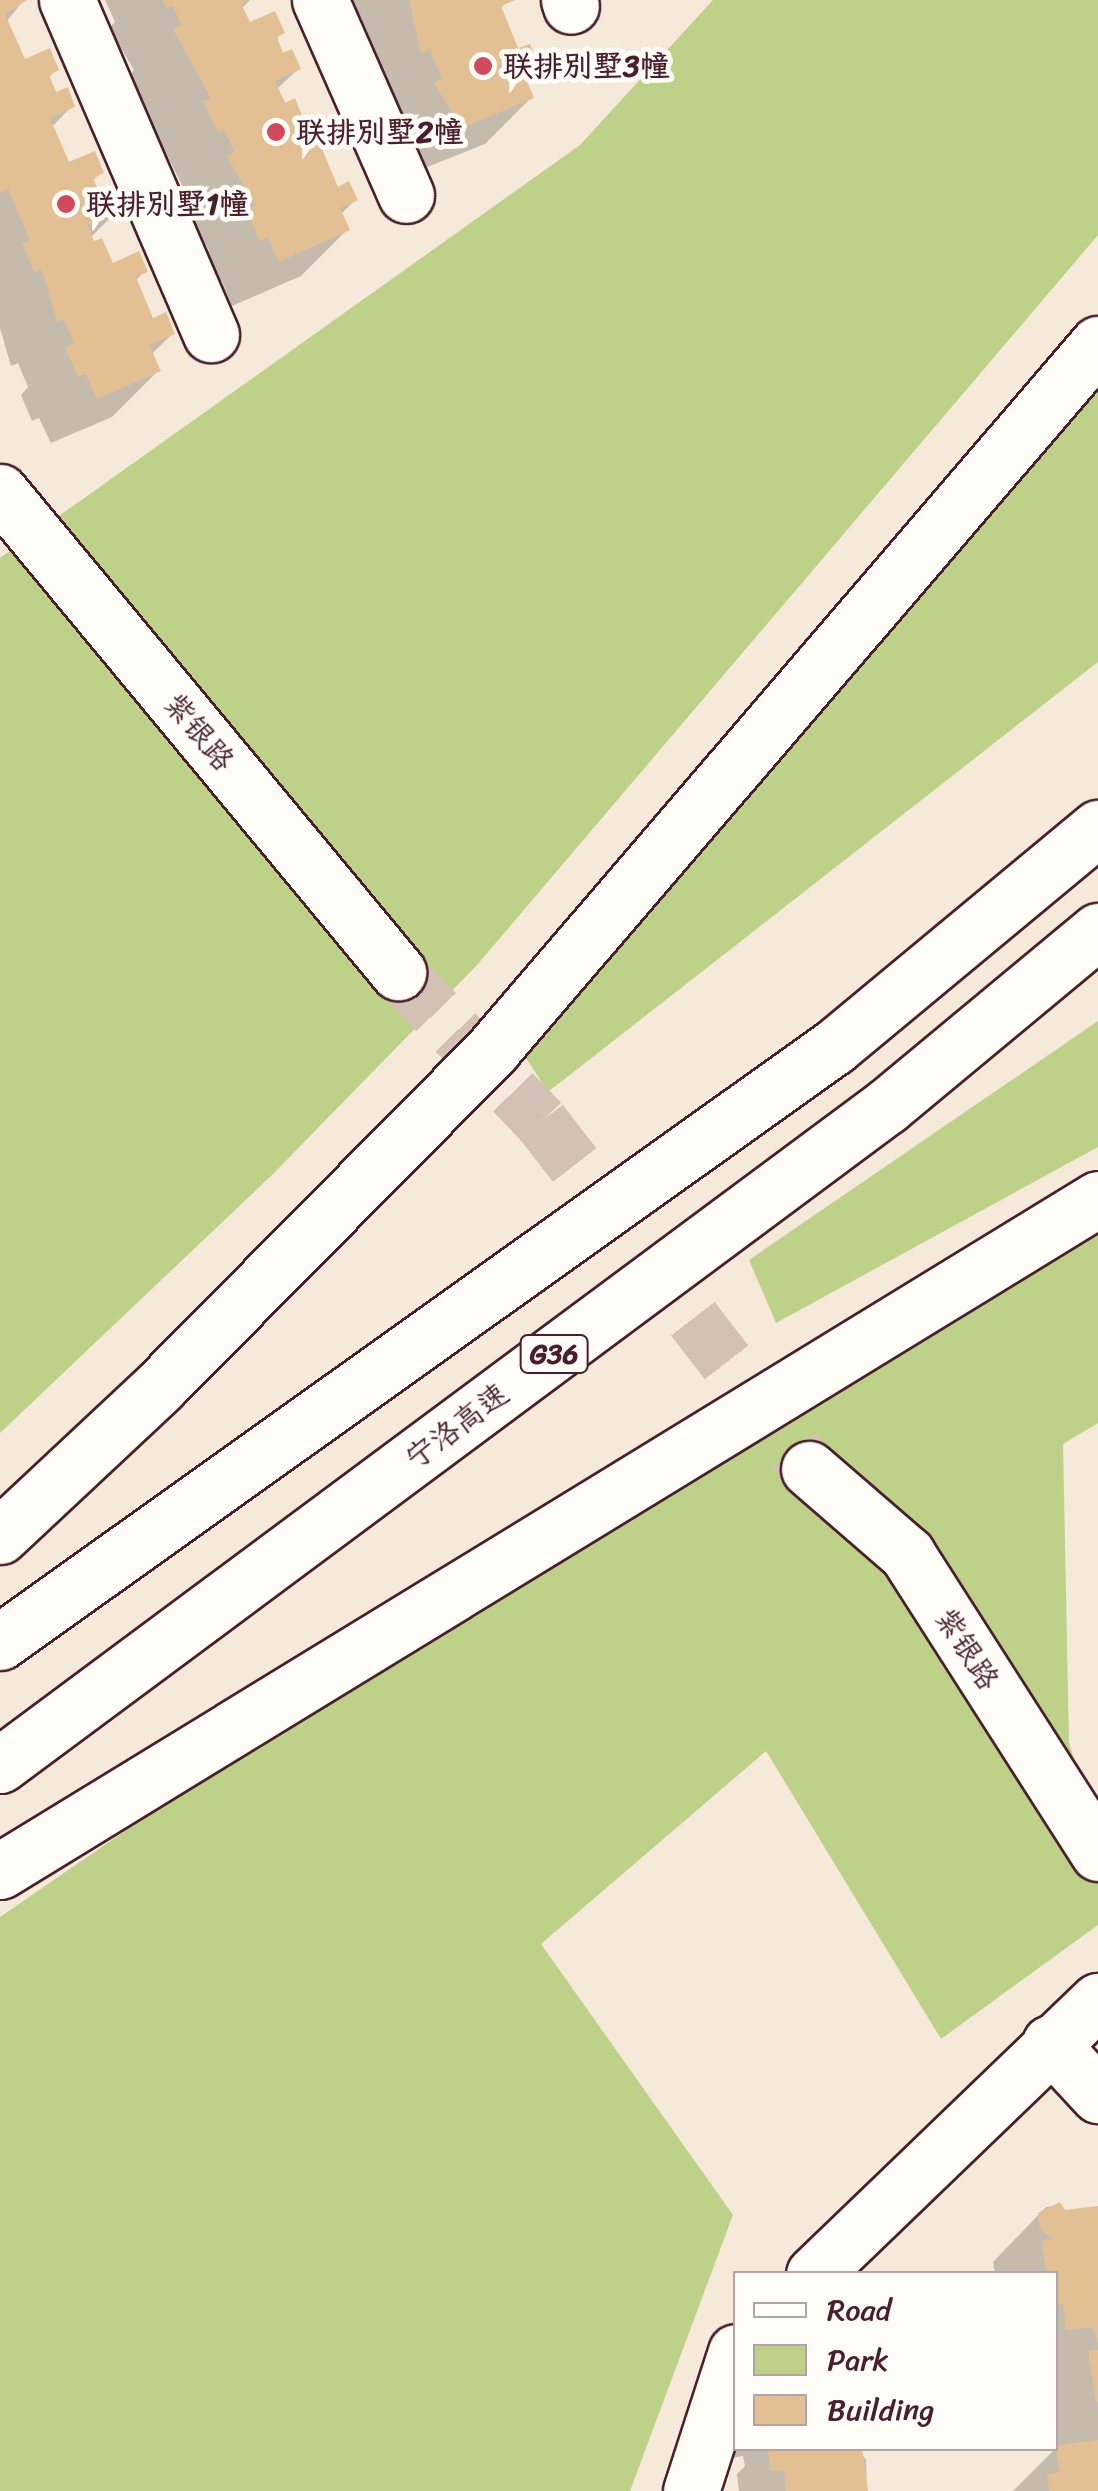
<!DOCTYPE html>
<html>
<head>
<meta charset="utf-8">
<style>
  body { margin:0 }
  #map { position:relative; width:1098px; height:2491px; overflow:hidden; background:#f5ead9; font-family:Sriracha,"LXGW WenKai TC",sans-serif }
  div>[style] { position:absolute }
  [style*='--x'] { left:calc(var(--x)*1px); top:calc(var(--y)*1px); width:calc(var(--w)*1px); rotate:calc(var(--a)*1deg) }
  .green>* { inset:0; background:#bdd288 }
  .shadow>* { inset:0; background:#0003 }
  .building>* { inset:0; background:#e3c094 }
  .minor-tunnel>* { height:55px; margin-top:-27.5px; transform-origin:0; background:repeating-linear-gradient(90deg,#d3c1b6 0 55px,transparent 0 83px) }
  .roads { filter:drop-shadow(2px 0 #4a1f2b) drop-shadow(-2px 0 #4a1f2b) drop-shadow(0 2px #4a1f2b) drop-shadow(0 -2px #4a1f2b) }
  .minor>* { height:55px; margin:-27.5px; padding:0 27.5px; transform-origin:27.5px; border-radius:27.5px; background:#fdfcf7 }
  .highway>* { height:55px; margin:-27.5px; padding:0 27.5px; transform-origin:27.5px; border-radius:27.5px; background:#fdfcf7 }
  .dots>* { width:28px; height:28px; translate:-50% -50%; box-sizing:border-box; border:5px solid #fdfcf7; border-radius:50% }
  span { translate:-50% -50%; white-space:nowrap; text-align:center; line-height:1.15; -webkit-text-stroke:10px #fdfcf7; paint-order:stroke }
  .shield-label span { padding:2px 8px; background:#fdfcf7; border:2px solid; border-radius:8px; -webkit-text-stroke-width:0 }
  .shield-label { font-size:28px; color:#4a1f2b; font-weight:700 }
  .poi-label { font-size:30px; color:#4a1f2b; font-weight:700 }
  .left { translate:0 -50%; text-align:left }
  .street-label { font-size:30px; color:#4a1f2b }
  .legend { position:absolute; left:733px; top:2271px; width:325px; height:180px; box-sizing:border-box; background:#fdfcf7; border:2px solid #b5a4a5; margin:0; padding:12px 18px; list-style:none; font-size:30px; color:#4a1f2b }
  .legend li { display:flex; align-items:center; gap:20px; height:50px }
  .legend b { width:50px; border:2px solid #b5a4a5 }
</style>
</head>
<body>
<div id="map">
  <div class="green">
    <i style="clip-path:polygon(713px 0,1098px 0,1098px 235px,477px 965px,273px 1174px,0 1433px,0 558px,580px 145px)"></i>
    <i style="clip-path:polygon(1098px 373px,1098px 662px,548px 1092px,513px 1038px)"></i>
    <i style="clip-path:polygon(1098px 1021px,1098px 1147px,776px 1323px,749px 1260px)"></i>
    <i style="clip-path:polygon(1098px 1235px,1098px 1423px,1063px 1444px,1069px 1743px,1098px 1834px,1098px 1925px,941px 2039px,766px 1751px,541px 1944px,733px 2215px,630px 2491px,0 2491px,0 1917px,218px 1767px)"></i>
  </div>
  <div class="shadow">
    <i style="clip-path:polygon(0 0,24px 0,6px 22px,24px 62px,56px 70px,48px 78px,55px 95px,72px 106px,51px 128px,67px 166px,101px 172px,92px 181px,100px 199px,117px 211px,90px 238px,112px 266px,145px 271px,135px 281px,152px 321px,172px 334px,151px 355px,158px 371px,112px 417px,51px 443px,39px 418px,32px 421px,21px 395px,28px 387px,18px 363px,11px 366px,0 328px)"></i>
    <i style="clip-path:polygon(105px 0,250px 0,241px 9px,248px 26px,282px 33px,275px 40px,282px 57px,298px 69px,276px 90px,305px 129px,326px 137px,318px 146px,337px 190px,355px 200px,340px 215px,347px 230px,301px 276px,232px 306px,222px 281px,213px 285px,201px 258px,209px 250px,181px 204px,188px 197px,128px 77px,134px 70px,109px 28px,115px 22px)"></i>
    <i style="clip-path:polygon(347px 0,508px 0,500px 9px,517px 51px,535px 62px,522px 75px,531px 98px,485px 144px,415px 172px)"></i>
    <i style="clip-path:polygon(1059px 2205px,1063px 2213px,1098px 2211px,1098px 2491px,1013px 2491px,1056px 2448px,1056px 2274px,995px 2274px,993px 2262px,1046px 2207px)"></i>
    <i style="clip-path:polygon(736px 2434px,736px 2448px,858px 2448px,866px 2460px,867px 2491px,739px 2491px,737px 2474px,745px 2466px,743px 2456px,731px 2458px)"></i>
  </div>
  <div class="building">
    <i style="clip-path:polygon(0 0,27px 0,5px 14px,25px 59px,50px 48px,59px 70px,49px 75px,56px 92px,68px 87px,75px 107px,50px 118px,69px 162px,95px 151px,104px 173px,93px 178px,101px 196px,111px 191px,120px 211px,87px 225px,94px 241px,102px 238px,113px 263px,139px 251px,148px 272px,136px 277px,153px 318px,166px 312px,175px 334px,149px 345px,161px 371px,97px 399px,86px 374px,78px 377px,65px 347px,74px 343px,64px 319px,57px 322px,42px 270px,34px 272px,22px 243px,30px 240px,8px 189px,0 193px)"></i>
    <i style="clip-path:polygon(163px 0,250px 0,241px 4px,250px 22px,275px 11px,285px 33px,277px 37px,283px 53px,292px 49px,301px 69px,275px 81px,285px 103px,295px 98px,306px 126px,322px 119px,329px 137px,319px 142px,338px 187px,349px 181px,358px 200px,340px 208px,350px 230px,278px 262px,268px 237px,260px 241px,246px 210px,256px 205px,226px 156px,234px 152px,225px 130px,218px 133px,203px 101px,211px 98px,173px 29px,181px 25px,173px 6px,166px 8px)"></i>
    <i style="clip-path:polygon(409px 0,515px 0,501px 6px,518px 48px,530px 44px,538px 63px,522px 69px,534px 98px,462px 128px,434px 83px,442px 79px,430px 50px,421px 54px)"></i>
    <i style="clip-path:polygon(1060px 2202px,1065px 2210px,1098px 2206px,1098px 2345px,1093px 2327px,1066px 2330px,1063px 2304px,1056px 2305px,1056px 2274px,1046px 2274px,1042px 2240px,1053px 2239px,1040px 2229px,1038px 2213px)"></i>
    <i style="clip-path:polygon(1098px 2350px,1098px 2402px,1096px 2402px,1088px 2351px)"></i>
    <i style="clip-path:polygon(1098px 2440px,1098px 2491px,1049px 2491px,1047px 2475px,1059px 2472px,1056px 2446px)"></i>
    <i style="clip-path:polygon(767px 2448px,862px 2448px,868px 2491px,786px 2491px,784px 2470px,771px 2471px)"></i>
  </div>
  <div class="minor-tunnel">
    <i style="--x:398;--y:972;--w:207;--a:46.2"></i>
    <i style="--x:541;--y:1121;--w:439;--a:52.4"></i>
  </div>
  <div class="roads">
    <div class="minor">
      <i style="--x:67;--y:0;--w:364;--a:66.7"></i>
      <i style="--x:320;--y:0;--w:213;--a:66.2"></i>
      <i style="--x:569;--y:0;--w:6;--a:72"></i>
      <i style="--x:0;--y:492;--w:624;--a:50.34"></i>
      <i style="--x:809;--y:1469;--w:130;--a:40.9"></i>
      <i style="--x:907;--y:1554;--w:355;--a:57.4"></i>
      <i style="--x:1050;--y:2043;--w:71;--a:47.3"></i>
      <i style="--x:814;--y:2274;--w:394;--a:-43.9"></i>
      <i style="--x:691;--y:2491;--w:146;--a:-72.1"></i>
    </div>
    <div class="highway">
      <i style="--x:0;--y:1536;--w:218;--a:-43.1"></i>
      <i style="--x:159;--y:1387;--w:475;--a:-45.3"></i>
      <i style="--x:493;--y:1049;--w:929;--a:-49.37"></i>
      <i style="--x:0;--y:1642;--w:1024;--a:-35.51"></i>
      <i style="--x:834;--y:1047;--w:343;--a:-39.7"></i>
      <i style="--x:0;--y:1765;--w:1105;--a:-36.61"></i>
      <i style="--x:887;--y:1106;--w:274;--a:-39.7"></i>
      <i style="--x:0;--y:1871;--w:1287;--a:-31.47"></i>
    </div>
  </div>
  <div class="dots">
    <i style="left:483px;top:66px;background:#d1495b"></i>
    <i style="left:276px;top:132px;background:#d1495b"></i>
    <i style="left:66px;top:204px;background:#d1495b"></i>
  </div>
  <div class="shield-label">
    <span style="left:554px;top:1354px">G36</span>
  </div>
  <div class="poi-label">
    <span class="left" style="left:503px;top:66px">联排别墅3幢</span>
    <span class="left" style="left:296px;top:132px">联排别墅2幢</span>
    <span class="left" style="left:86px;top:204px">联排别墅1幢</span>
  </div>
  <div class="street-label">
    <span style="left:199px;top:732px;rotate:50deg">紫银路</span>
    <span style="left:457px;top:1426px;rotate:-37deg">宁洛高速</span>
    <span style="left:967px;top:1649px;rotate:57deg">紫银路</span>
  </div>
  <ul class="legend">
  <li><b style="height:12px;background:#fdfcf7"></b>Road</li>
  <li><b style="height:28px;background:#bdd288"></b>Park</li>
  <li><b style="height:28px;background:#e3c094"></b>Building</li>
  </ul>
</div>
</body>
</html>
